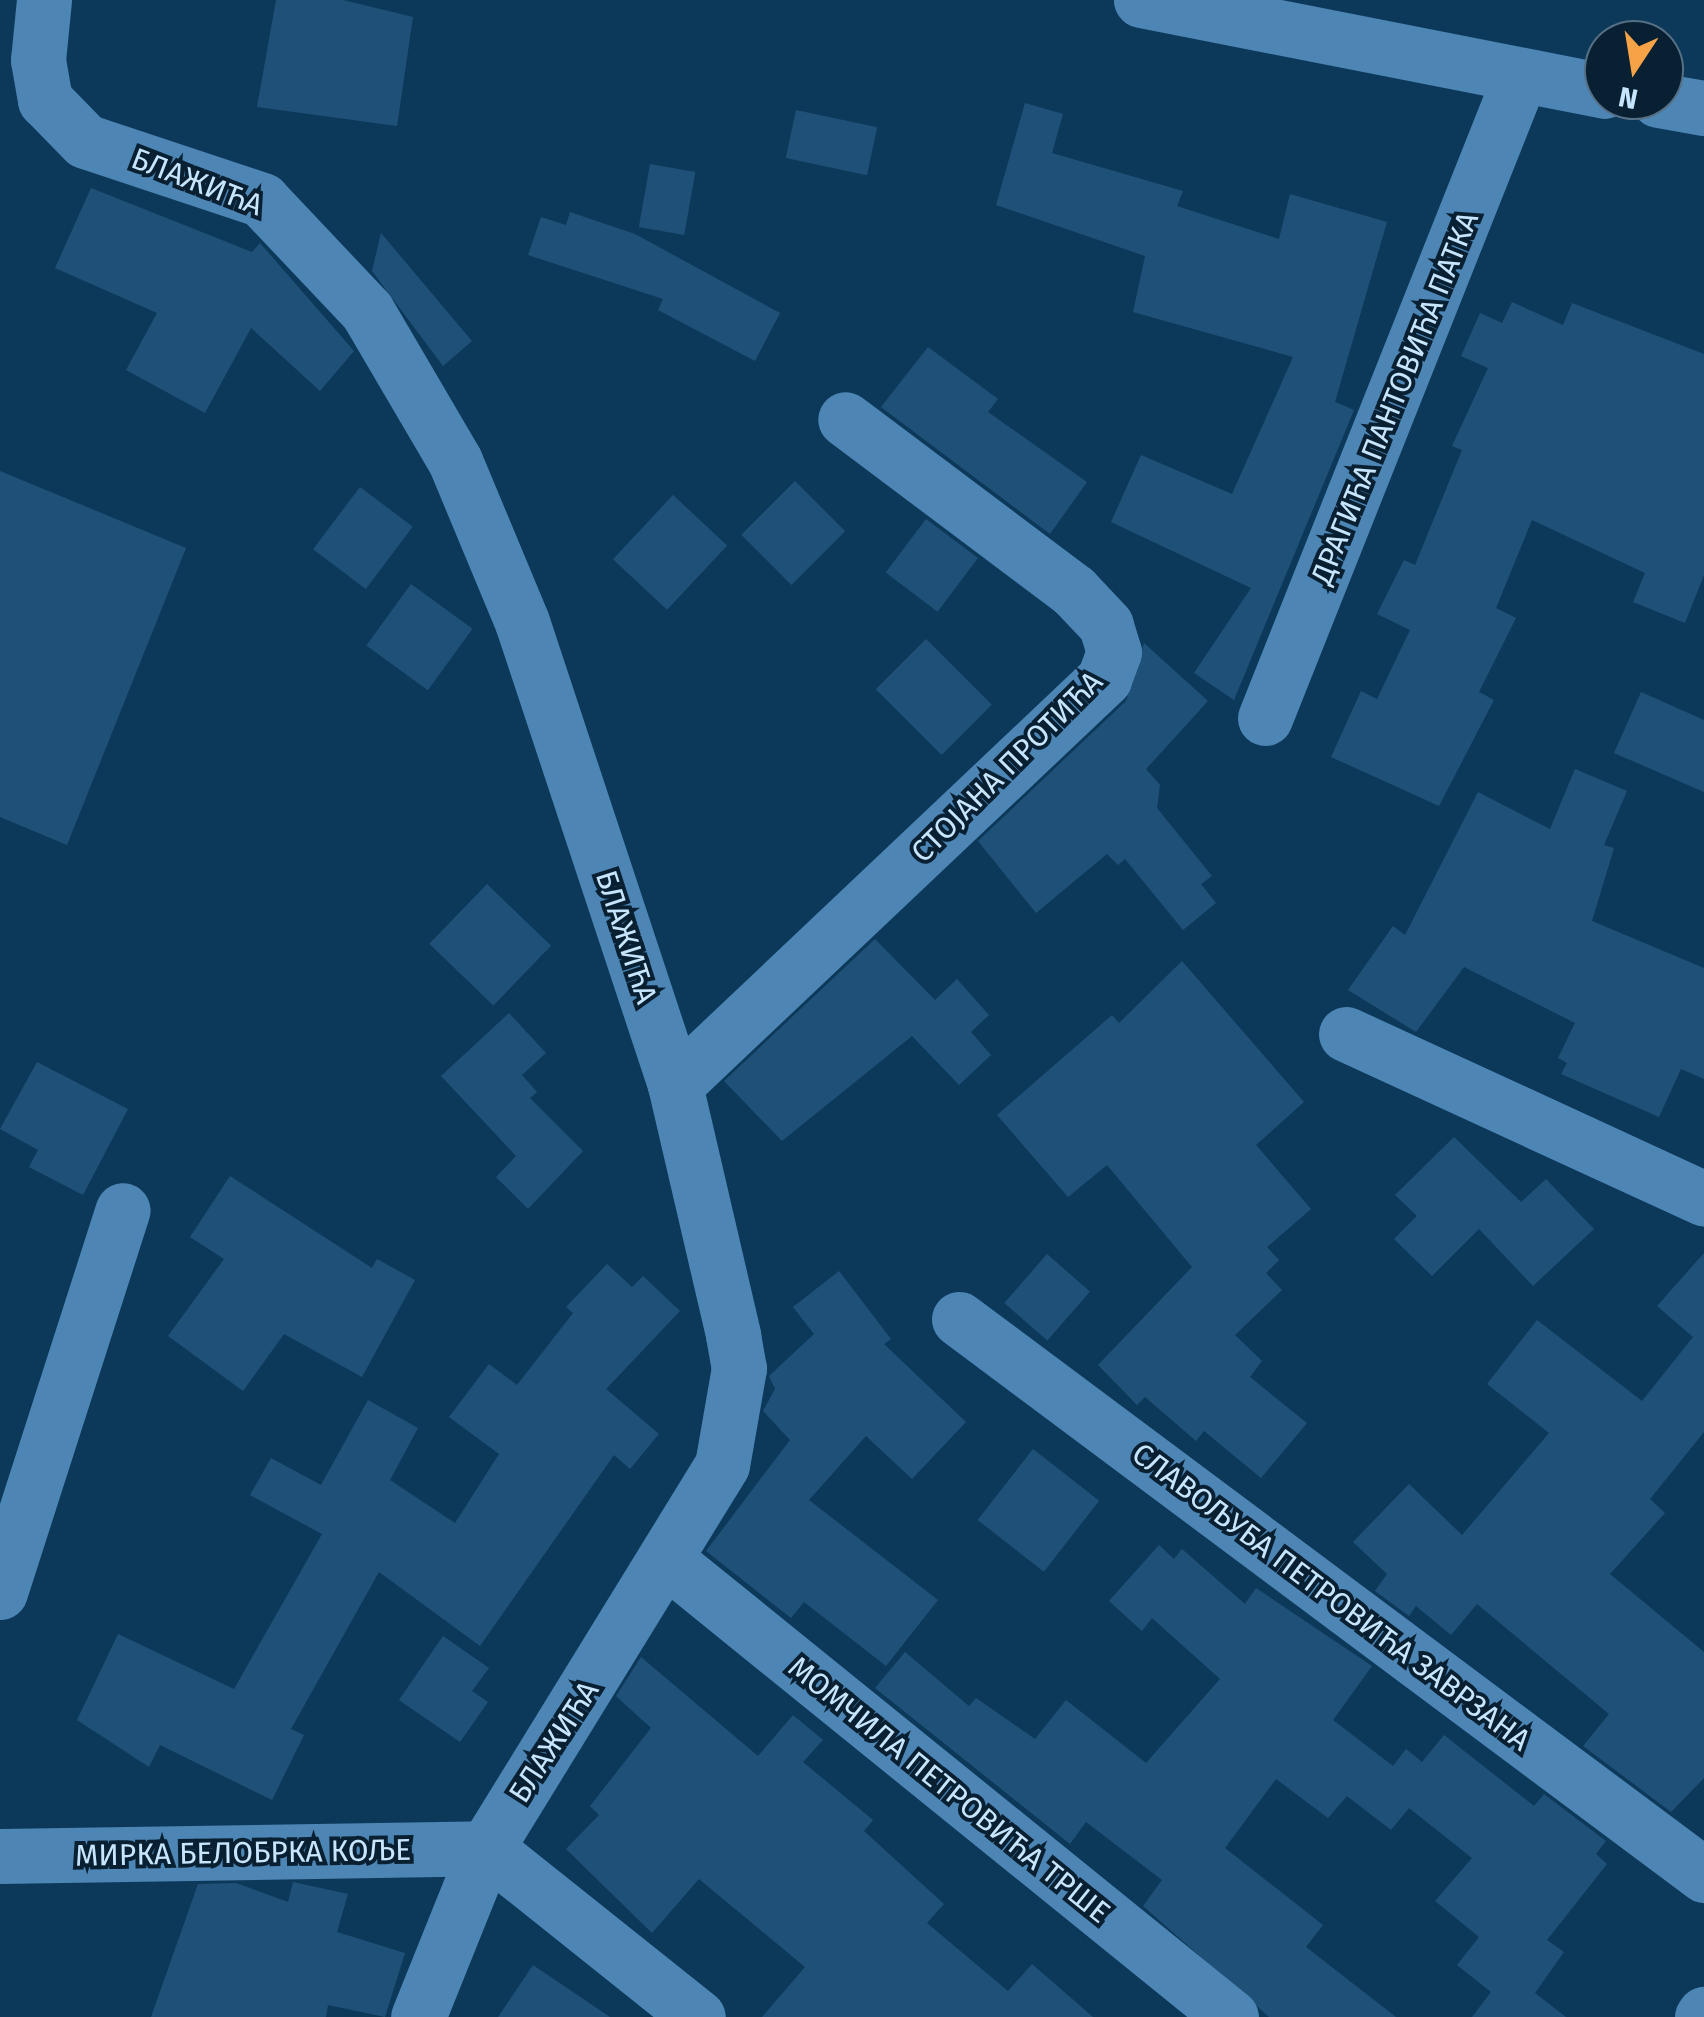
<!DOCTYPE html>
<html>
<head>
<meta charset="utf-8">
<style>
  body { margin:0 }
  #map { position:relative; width:1704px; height:2017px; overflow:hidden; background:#0c395a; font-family:"Fira Sans",sans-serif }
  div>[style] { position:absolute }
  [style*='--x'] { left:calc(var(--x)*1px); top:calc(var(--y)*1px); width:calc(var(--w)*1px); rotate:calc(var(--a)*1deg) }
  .building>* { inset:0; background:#1f5178; transform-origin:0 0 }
  .street>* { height:55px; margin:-27.5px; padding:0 27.5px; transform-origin:27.5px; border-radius:27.5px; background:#4d85b4 }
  span { translate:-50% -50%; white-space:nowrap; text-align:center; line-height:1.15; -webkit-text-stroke:8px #082032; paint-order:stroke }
  .street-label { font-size:30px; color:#c8e5fe }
  .north { position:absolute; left:1584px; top:20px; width:100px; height:100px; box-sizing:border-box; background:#082032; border:2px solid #556f84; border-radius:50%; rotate:192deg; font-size:28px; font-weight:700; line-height:40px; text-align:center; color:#c8e5fe }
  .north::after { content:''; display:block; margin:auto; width:35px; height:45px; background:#f6a247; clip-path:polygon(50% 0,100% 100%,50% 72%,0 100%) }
</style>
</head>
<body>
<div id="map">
  <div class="building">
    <i style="clip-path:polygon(276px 0,343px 0,413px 17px,397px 126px,257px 107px)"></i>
    <i style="clip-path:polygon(1025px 103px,1063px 114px,1052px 153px,1183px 191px,1177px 206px,1279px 239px,1290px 194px,1387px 222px,1335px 402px,1354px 410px,1234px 700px,1194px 673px,1251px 588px,1111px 522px,1141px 455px,1232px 494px,1293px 357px,1133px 312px,1145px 256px,996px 205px)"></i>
    <i style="left:796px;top:110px;width:83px;height:49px;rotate:12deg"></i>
    <i style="left:650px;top:164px;width:46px;height:64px;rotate:10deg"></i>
    <i style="clip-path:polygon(91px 188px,252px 252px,260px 243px,354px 351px,320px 391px,251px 328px,205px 413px,126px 370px,157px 313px,55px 268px)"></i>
    <i style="clip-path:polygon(570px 212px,635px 234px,780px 313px,755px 361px,658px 310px,663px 299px,528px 255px,541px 217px,566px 225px)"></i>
    <i style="clip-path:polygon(381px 233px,472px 341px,443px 366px,372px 271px)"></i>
    <i style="clip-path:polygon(1512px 302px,1563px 325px,1572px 303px,1704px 354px,1704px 575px,1685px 623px,1633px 602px,1645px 573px,1532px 520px,1496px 608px,1516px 618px,1479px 692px,1494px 700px,1439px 806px,1331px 757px,1361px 691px,1377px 699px,1410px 630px,1377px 614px,1404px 560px,1415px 565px,1462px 450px,1452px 446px,1488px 368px,1461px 356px,1480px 313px,1502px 323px)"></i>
    <i style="clip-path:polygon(928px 347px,998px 399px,988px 412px,1087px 482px,1050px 534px,881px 407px)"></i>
    <i style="clip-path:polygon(0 471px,186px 548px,67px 845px,0 817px)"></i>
    <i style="left:795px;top:481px;width:71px;height:76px;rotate:45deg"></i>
    <i style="left:360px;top:487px;width:66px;height:78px;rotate:37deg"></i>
    <i style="left:673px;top:495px;width:74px;height:88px;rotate:43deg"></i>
    <i style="left:926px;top:519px;width:65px;height:67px;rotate:37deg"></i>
    <i style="left:411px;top:584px;width:76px;height:76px;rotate:36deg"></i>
    <i style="left:926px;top:639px;width:93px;height:71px;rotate:45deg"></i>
    <i style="clip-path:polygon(1144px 643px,1208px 701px,1146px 769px,1160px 785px,1157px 808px,1212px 876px,1201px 884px,1216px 903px,1183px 930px,1125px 859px,1118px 865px,1107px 854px,1036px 913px,978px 841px,1126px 701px)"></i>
    <i style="clip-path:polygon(1641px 692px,1704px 720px,1704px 792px,1614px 753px)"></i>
    <i style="clip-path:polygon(1575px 769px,1627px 791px,1604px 845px,1614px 848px,1592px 921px,1704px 968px,1704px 1079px,1681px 1069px,1659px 1117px,1561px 1074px,1567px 1063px,1558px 1058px,1575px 1023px,1464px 967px,1416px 1032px,1348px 990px,1393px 926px,1405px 935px,1478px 792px,1550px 829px)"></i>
    <i style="left:487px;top:884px;width:89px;height:83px;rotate:44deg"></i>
    <i style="clip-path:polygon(875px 939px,935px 1000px,957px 979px,989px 1015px,971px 1032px,991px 1055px,959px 1085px,912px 1036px,782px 1141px,724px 1081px)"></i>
    <i style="clip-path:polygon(1182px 961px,1304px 1102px,1256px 1145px,1311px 1209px,1267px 1247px,1279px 1260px,1266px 1273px,1282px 1290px,1235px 1335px,1262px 1361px,1250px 1377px,1307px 1423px,1261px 1478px,1204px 1431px,1196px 1441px,1145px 1397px,1137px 1405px,1098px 1365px,1192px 1267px,1107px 1165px,1068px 1197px,997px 1115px,1112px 1015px,1119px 1023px)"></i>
    <i style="clip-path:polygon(509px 1013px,546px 1053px,522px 1075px,537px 1092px,530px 1098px,583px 1151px,528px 1209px,496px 1177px,516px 1156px,441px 1076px)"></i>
    <i style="clip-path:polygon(37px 1062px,128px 1109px,83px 1195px,29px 1167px,38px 1150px,0 1129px)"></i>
    <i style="clip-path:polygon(1454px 1137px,1521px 1202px,1546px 1179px,1594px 1229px,1533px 1286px,1479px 1229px,1432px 1276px,1394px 1239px,1417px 1216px,1395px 1195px)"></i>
    <i style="clip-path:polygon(230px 1176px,372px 1268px,377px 1259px,415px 1280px,362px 1377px,284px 1334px,243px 1391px,168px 1336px,224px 1259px,190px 1237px)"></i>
    <i style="clip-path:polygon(1704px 1253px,1704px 1432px,1650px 1499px,1665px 1513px,1610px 1574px,1704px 1652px,1704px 1778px,1671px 1812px,1583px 1746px,1609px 1714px,1477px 1604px,1451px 1635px,1416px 1606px,1409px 1616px,1375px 1591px,1387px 1574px,1353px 1542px,1409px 1484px,1462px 1535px,1549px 1433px,1487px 1384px,1537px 1320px,1642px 1401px,1693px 1337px,1657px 1306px)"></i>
    <i style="left:1047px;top:1254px;width:57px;height:65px;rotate:41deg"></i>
    <i style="clip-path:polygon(607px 1264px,632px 1287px,643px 1276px,680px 1311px,606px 1389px,659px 1434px,630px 1469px,614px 1455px,480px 1646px,379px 1572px,291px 1729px,304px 1735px,272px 1800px,160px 1745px,149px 1767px,77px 1720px,118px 1634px,234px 1689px,322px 1534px,250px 1495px,271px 1458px,321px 1485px,368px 1400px,418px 1428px,390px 1480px,455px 1523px,499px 1454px,449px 1417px,489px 1364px,517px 1385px,573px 1313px,566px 1307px)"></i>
    <i style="clip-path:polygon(839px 1271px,891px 1339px,884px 1344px,966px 1422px,912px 1479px,866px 1436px,809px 1500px,938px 1600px,886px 1666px,804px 1602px,791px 1618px,706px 1551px,790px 1440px,763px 1411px,775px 1389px,769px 1376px,814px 1334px,793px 1307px)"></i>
    <i style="left:1033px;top:1449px;width:84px;height:90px;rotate:38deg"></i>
    <i style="clip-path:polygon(1159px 1545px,1174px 1559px,1182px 1549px,1245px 1604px,1256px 1588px,1372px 1666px,1333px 1720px,1393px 1766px,1406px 1749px,1422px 1762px,1444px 1735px,1534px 1806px,1544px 1794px,1606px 1841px,1596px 1854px,1607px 1864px,1547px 1940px,1564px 1952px,1535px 1993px,1566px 2017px,1472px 2017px,1491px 1992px,1457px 1965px,1479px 1937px,1435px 1901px,1472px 1858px,1409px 1808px,1391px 1830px,1347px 1796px,1328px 1818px,1276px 1779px,1225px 1848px,1323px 1925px,1306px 1947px,1396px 2017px,1269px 2017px,1143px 1906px,1162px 1880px,1086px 1822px,1070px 1844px,875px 1688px,905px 1652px,969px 1706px,976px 1698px,1035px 1739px,1066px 1700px,1146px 1763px,1220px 1679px,1152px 1618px,1142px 1631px,1109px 1601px)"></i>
    <i style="clip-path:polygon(443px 1636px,489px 1668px,472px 1691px,488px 1702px,460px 1742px,399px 1700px)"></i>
    <i style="clip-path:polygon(641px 1657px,758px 1756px,793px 1715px,823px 1740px,803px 1762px,873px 1820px,864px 1831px,944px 1904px,927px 1923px,1008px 1991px,1032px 1964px,1093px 2017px,762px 2017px,805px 1967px,699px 1879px,652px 1933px,566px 1849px,599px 1815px,590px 1806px,651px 1728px,616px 1696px)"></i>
    <i style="clip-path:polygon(293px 1882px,348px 1894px,337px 1932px,405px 1953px,385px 2017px,328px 2005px,326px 2017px,151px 2017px,198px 1884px,236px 1883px,288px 1902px)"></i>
    <i style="clip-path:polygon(533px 1965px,610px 2017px,498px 2017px)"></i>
  </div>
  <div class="street">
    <i style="--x:44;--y:0;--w:60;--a:95.7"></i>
    <i style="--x:38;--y:60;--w:41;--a:80.1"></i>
    <i style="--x:45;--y:100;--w:57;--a:45.7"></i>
    <i style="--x:85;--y:141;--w:187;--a:18.4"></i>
    <i style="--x:262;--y:200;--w:153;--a:46.6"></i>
    <i style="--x:367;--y:311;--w:174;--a:59.6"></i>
    <i style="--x:455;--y:461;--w:174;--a:67.4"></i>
    <i style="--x:522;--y:622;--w:488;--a:71.7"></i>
    <i style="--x:675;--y:1085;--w:257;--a:76.9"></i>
    <i style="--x:733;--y:1335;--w:34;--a:80"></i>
    <i style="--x:739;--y:1368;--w:98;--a:99.9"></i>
    <i style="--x:722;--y:1465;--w:450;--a:121.6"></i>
    <i style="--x:486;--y:1848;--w:182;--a:111.9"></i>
    <i style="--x:1141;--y:0;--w:472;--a:11.1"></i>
    <i style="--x:1658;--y:100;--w:47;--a:9.9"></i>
    <i style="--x:1265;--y:718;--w:690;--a:-68.31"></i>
    <i style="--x:1346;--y:1034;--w:394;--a:24.7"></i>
    <i style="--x:675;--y:1085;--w:591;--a:-43.42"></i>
    <i style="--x:1104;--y:679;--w:29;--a:-70"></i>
    <i style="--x:1114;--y:652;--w:28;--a:-107"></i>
    <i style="--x:1106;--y:625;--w:47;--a:-133.3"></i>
    <i style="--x:1074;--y:591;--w:286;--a:-143.1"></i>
    <i style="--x:959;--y:1319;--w:930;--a:36.73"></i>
    <i style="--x:669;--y:1562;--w:723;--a:38.99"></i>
    <i style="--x:0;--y:1592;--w:401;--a:-72.2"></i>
    <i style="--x:0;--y:1856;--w:486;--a:-0.9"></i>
    <i style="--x:486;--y:1848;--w:271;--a:38.6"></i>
    <i style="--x:1702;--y:2017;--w:4;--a:-56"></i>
  </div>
  <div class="street-label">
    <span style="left:197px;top:182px;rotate:21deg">БЛАЖИЋА</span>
    <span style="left:1395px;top:398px;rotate:-68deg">ДРАГИЋА ПАНТОВИЋА ПАТКА</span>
    <span style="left:1007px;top:767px;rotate:-45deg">СТОЈАНА ПРОТИЋА</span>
    <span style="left:626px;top:937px;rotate:72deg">БЛАЖИЋА</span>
    <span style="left:1331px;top:1597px;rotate:37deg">СЛАВОЉУБА ПЕТРОВИЋА ЗАВРЗАНА</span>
    <span style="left:554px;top:1742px;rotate:-57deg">БЛАЖИЋА</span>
    <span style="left:949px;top:1790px;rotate:39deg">МОМЧИЛА ПЕТРОВИЋА ТРШЕ</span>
    <span style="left:243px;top:1853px;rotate:-1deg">МИРКА БЕЛОБРКА КОЉЕ</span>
  </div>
  <div class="north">N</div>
</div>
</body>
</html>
